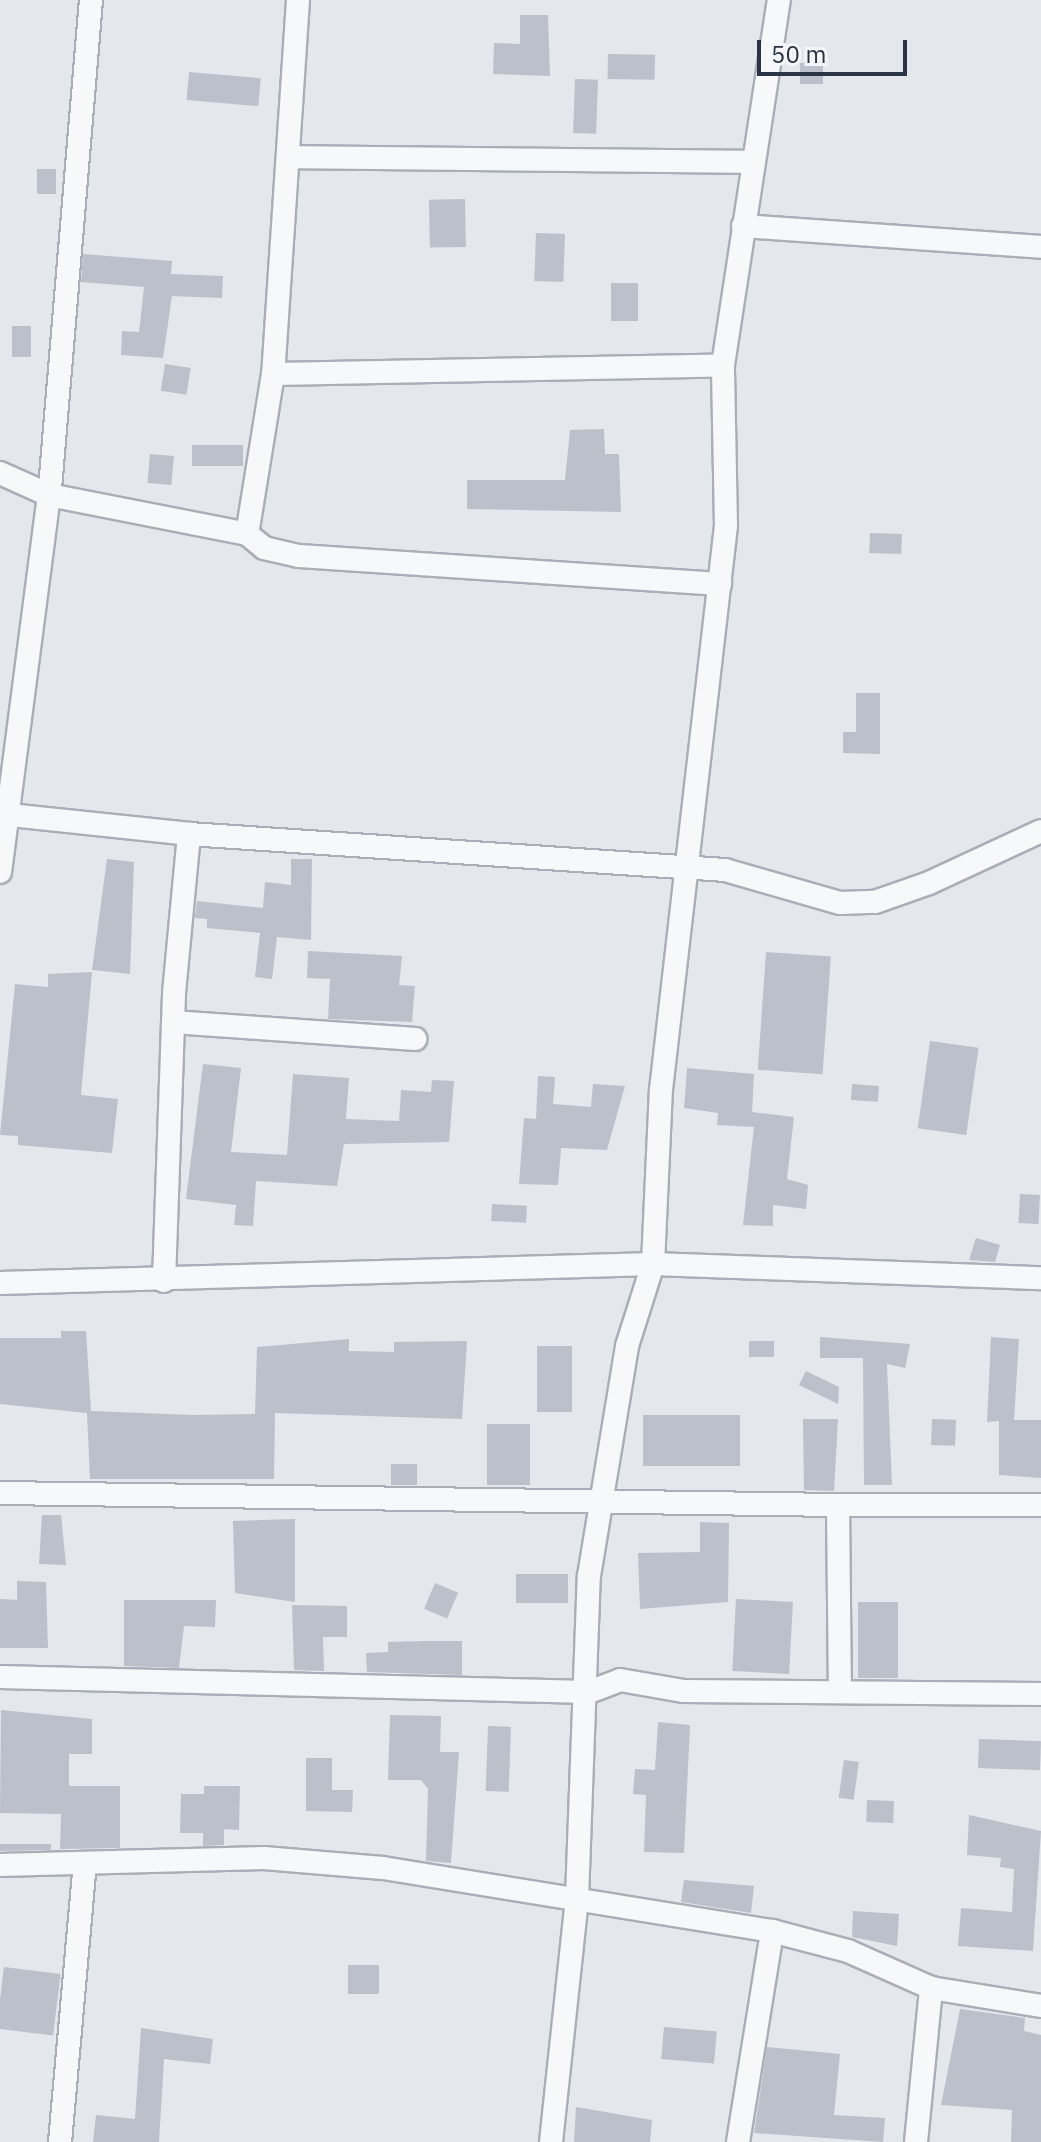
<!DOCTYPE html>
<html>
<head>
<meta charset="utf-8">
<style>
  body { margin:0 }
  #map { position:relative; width:1041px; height:2142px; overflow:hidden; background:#e4e7ec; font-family:"IBM Plex Sans",sans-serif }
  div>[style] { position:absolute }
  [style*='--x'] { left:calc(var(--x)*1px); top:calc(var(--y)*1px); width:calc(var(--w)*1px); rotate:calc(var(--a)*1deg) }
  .building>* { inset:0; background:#bbc0ca; transform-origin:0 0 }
  .roads { filter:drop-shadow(2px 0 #a9aeb7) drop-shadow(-2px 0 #a9aeb7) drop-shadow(0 2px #a9aeb7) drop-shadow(0 -2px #a9aeb7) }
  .minor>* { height:22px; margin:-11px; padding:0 11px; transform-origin:11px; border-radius:11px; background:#f7f8fa }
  span { translate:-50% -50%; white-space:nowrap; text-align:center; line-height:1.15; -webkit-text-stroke:7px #f4f6f9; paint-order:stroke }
  .scale { position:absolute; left:757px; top:40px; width:150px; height:36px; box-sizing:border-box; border:4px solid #2b3445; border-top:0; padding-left:10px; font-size:24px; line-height:28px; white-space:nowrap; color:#2b3445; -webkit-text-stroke:6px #f4f6f9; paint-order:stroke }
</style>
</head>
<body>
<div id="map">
  <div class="building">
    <i style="clip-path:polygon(520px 15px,548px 15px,550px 76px,493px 74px,494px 43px,520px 44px)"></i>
    <i style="left:608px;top:54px;width:47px;height:25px;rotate:1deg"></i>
    <i style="left:800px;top:63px;width:23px;height:21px"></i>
    <i style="left:189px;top:72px;width:72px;height:28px;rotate:5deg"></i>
    <i style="left:575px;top:79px;width:23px;height:54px;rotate:2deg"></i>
    <i style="left:37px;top:169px;width:19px;height:25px"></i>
    <i style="left:465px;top:199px;width:48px;height:36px;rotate:89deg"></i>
    <i style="left:536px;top:233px;width:29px;height:48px;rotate:2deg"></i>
    <i style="clip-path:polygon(83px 254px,172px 261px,171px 274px,223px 276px,222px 298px,172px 296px,163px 358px,121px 355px,122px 331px,139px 332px,144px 287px,81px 282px)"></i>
    <i style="left:611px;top:283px;width:27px;height:38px"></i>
    <i style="left:12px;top:326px;width:19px;height:31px"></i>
    <i style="left:165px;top:364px;width:26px;height:27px;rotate:9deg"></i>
    <i style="clip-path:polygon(604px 429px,605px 454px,619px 454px,621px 512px,467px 509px,467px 480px,565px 480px,570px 430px)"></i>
    <i style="left:192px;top:445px;width:51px;height:21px"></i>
    <i style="left:150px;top:454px;width:24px;height:29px;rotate:5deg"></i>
    <i style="left:870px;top:533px;width:32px;height:20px;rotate:2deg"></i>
    <i style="clip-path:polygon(856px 693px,880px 693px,880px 754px,843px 753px,843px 732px,856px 732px)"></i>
    <i style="clip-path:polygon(107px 859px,134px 862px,130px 974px,92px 970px)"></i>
    <i style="clip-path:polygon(291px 859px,312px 859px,311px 940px,277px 937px,272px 979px,255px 977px,260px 933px,207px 928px,207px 919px,195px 918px,197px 901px,263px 908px,265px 882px,291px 885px)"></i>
    <i style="clip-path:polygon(308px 951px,402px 956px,399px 985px,415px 986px,412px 1022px,328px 1019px,330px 979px,307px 978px)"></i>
    <i style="left:766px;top:952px;width:65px;height:118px;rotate:4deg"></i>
    <i style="clip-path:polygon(92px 972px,81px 1095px,118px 1099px,112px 1153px,18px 1145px,18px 1136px,0 1135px,15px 984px,48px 987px,48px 974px)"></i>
    <i style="left:930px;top:1041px;width:49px;height:88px;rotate:8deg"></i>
    <i style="clip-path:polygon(203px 1064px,241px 1068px,231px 1152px,287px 1155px,293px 1074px,349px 1078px,346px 1119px,399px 1121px,401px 1090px,431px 1092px,432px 1080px,454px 1081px,449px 1142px,344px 1144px,337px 1186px,256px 1181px,253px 1226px,234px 1225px,236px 1205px,186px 1199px)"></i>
    <i style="clip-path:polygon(687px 1068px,754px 1074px,752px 1112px,794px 1117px,787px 1179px,808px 1185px,806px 1209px,773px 1205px,773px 1226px,743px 1225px,754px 1127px,717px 1125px,718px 1113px,684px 1108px)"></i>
    <i style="clip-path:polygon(538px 1076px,555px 1077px,553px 1104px,591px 1107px,593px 1084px,625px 1086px,607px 1150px,561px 1148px,558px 1185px,519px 1184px,524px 1118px,536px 1119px)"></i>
    <i style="left:852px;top:1084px;width:27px;height:16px;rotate:4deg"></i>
    <i style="left:1020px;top:1194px;width:20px;height:29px;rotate:3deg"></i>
    <i style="left:492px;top:1204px;width:35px;height:17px;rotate:3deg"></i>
    <i style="clip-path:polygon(976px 1238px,1000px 1245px,995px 1262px,969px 1260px)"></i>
    <i style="clip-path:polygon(61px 1331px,86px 1331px,91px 1411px,192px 1415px,255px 1414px,257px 1347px,349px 1339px,349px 1351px,394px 1352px,394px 1342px,467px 1341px,462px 1419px,275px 1413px,274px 1479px,90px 1479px,87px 1413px,0 1404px,0 1338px,61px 1338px)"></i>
    <i style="clip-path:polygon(820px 1337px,910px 1344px,905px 1368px,887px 1364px,892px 1485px,864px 1485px,863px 1358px,820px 1358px)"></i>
    <i style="clip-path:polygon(991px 1337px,1019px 1339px,1014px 1420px,1041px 1420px,1041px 1478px,999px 1475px,999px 1421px,987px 1422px)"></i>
    <i style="left:749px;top:1341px;width:25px;height:16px"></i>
    <i style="left:537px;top:1346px;width:35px;height:66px"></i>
    <i style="clip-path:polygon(806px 1371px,839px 1387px,838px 1404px,799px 1385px)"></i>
    <i style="left:740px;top:1415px;width:51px;height:97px;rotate:90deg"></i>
    <i style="clip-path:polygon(803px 1419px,838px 1419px,834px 1491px,804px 1490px)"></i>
    <i style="left:932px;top:1419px;width:24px;height:26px;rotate:2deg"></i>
    <i style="left:487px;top:1424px;width:43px;height:61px"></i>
    <i style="left:391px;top:1464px;width:26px;height:21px"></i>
    <i style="clip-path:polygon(42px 1515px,61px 1515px,66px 1565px,39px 1564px)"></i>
    <i style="clip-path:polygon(295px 1519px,295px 1602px,235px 1593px,233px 1521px)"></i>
    <i style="clip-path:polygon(700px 1522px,729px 1523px,728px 1602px,640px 1609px,638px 1553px,700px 1552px)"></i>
    <i style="left:516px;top:1574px;width:52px;height:29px"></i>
    <i style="clip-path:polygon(17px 1581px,46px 1582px,48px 1648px,0 1648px,0 1599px,17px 1600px)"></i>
    <i style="left:435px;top:1583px;width:25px;height:28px;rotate:23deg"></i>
    <i style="left:736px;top:1599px;width:57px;height:72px;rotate:3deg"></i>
    <i style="clip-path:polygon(124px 1600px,216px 1600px,215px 1627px,184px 1626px,179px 1668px,124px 1666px)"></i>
    <i style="left:858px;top:1602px;width:40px;height:76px"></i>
    <i style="clip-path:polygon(292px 1605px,347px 1606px,347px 1637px,323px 1637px,324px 1671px,294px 1670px)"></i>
    <i style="clip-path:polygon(425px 1641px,462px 1641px,462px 1675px,367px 1672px,366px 1653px,388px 1652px,388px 1642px)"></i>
    <i style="clip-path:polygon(1px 1710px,92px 1719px,92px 1754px,69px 1754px,69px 1786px,120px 1786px,120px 1848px,60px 1849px,61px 1814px,0 1813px)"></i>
    <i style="clip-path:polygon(390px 1715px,441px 1716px,440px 1752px,459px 1752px,451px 1863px,426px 1861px,428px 1789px,421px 1780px,388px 1780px)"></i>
    <i style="clip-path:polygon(658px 1722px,690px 1725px,684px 1853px,644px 1852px,646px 1795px,633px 1794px,635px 1769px,655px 1770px)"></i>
    <i style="left:488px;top:1726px;width:23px;height:65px;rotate:2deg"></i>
    <i style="left:979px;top:1739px;width:62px;height:29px;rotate:2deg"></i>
    <i style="clip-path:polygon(306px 1758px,332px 1758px,332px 1790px,353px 1790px,352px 1812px,306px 1811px)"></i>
    <i style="left:844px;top:1760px;width:15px;height:38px;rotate:8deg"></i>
    <i style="clip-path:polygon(204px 1786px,240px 1786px,239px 1830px,224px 1829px,224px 1845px,203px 1846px,203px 1833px,180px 1833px,181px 1794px,204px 1794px)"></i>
    <i style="left:867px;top:1800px;width:27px;height:22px;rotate:2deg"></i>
    <i style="clip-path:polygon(969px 1815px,1041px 1831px,1033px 1951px,958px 1946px,961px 1908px,1012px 1912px,1014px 1869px,1000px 1867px,1001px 1858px,967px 1855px)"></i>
    <i style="clip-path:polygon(0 1844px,51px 1844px,51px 1850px,0 1851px)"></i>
    <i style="clip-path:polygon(684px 1880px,754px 1886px,751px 1913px,681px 1902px)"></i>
    <i style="clip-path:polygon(853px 1911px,899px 1914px,897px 1946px,852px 1937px)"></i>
    <i style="left:379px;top:1965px;width:29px;height:31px;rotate:90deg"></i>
    <i style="left:4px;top:1967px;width:57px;height:62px;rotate:7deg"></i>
    <i style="clip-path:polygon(960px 2009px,1025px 2018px,1024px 2031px,1041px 2035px,1041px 2142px,1011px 2142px,1012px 2110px,941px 2105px)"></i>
    <i style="left:664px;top:2027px;width:53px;height:32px;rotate:5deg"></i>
    <i style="clip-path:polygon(141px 2028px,213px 2039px,210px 2064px,164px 2059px,159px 2142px,93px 2142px,96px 2115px,135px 2119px)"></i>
    <i style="clip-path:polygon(767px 2047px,840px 2054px,834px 2115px,885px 2118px,883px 2142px,754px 2133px)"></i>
    <i style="clip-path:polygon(576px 2107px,652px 2120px,650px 2142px,574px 2142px)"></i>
  </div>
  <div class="roads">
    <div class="minor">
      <i style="--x:91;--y:0;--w:497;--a:94.8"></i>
      <i style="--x:49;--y:495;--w:202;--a:11.1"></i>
      <i style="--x:298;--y:0;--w:375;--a:93.8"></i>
      <i style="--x:273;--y:374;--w:162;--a:99.2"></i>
      <i style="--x:247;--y:534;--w:22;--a:39"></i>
      <i style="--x:264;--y:548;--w:36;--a:13"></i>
      <i style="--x:299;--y:556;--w:422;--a:3.8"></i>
      <i style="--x:288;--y:157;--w:464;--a:0.6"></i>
      <i style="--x:743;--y:226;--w:299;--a:4"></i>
      <i style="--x:273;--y:374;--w:450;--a:-1.1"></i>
      <i style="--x:0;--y:473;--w:54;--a:24.2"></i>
      <i style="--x:49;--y:495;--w:380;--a:97.4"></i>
      <i style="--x:0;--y:814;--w:190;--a:6"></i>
      <i style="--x:189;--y:834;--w:537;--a:3.84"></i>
      <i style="--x:725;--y:870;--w:120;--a:16"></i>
      <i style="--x:840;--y:903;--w:35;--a:-2"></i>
      <i style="--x:875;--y:902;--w:57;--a:-19.4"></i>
      <i style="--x:929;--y:883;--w:123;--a:-24.9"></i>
      <i style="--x:173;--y:1022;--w:243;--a:4"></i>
      <i style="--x:164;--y:1281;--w:288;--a:-88"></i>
      <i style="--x:174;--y:993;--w:160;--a:-84.6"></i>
      <i style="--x:0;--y:1283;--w:653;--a:-1.67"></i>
      <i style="--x:653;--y:1264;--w:388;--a:2.1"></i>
      <i style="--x:0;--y:1493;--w:838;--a:0.82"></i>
      <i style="--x:838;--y:1505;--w:185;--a:89.4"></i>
      <i style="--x:838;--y:1505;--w:203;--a:0"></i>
      <i style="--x:0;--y:1677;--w:589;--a:1.46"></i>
      <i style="--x:589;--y:1692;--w:33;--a:-21"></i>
      <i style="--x:620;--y:1680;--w:65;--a:9.8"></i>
      <i style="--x:684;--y:1691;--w:357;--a:0.5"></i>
      <i style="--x:0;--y:1865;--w:264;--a:-1.5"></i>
      <i style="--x:264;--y:1858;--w:119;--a:4.8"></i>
      <i style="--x:383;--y:1868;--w:394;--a:9.2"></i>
      <i style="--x:772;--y:1931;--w:79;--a:14.7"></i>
      <i style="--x:848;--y:1951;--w:91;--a:24"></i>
      <i style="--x:931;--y:1988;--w:111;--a:9.3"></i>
      <i style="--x:60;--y:2142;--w:280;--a:-84.9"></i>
      <i style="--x:551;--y:2142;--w:245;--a:-83.9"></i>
      <i style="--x:577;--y:1898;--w:322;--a:-87.9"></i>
      <i style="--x:589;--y:1576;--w:233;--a:-80.6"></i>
      <i style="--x:627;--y:1346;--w:86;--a:-72.4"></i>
      <i style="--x:653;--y:1264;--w:174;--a:-87.4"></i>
      <i style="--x:661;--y:1090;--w:568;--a:-83.43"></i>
      <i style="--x:726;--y:526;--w:161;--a:-91.1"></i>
      <i style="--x:723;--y:365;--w:369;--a:-81.3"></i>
      <i style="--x:738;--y:2142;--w:214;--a:-80.8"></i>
      <i style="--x:916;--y:2142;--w:155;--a:-84.4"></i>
    </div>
  </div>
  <div class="scale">50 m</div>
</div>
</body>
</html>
